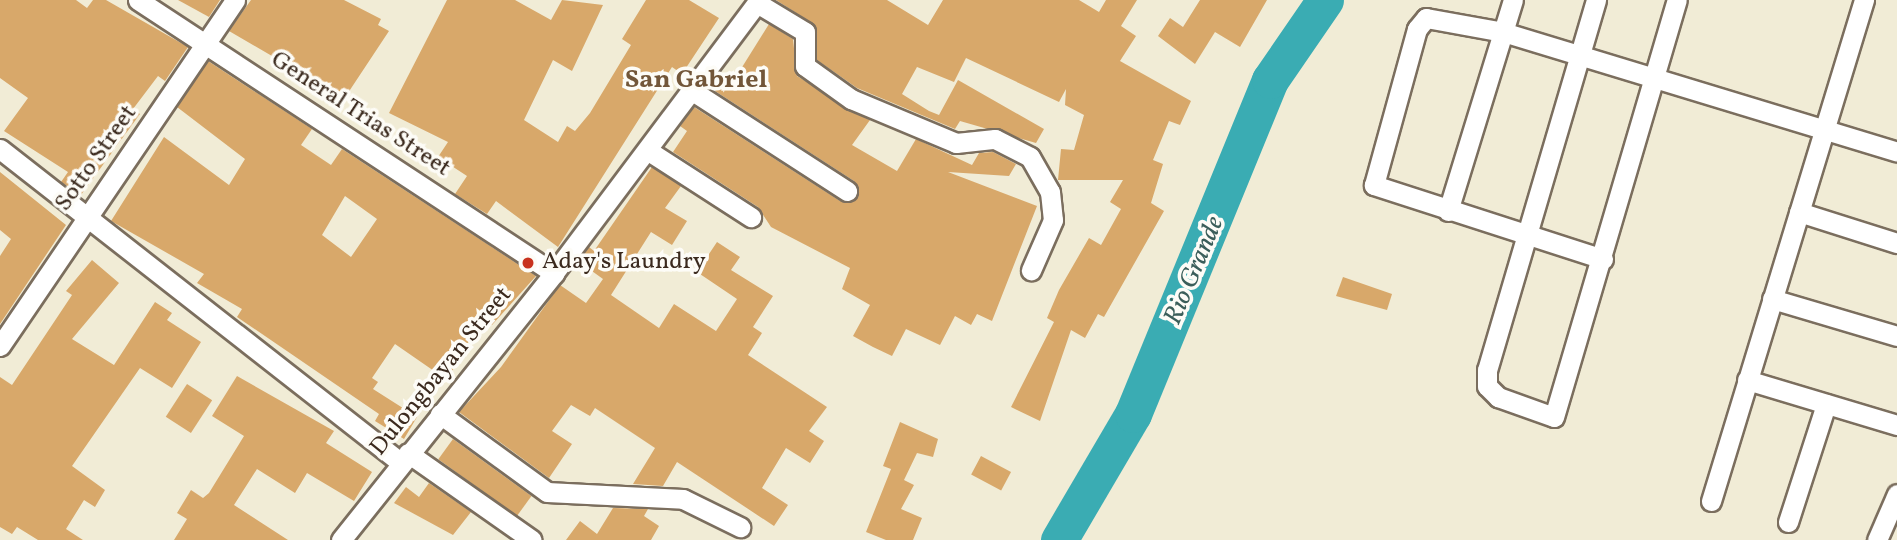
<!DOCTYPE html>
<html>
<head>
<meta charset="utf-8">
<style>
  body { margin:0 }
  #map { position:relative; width:1897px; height:540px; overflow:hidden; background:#f1ecd6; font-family:Vollkorn,serif }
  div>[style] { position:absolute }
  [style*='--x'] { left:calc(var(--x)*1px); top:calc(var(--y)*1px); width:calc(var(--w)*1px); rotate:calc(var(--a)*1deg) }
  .river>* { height:37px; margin:-18.5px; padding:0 18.5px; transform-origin:18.5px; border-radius:18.5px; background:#3aacb3 }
  .building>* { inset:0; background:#d8a86a; transform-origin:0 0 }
  .roads { filter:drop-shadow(2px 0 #7b6e5e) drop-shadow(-2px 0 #7b6e5e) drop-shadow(0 2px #7b6e5e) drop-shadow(0 -2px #7b6e5e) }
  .minor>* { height:19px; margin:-9.5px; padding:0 9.5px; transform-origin:9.5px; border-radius:9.5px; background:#fff }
  .dots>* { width:19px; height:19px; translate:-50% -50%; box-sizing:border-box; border:4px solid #fdfcf7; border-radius:50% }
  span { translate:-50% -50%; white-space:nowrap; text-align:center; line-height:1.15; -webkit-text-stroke:7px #fdfcf7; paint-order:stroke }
  .street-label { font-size:24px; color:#3b2a1e }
  .poi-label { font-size:24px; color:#3b2a1e }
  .left { translate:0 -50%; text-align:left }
  .neighbourhood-label { font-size:26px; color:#725639; font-weight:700 }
  .water-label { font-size:26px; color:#3b5e5a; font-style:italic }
</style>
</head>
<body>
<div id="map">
  <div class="river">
    <i style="--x:1059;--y:540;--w:146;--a:-59.6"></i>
    <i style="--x:1133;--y:414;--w:361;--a:-67.7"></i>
    <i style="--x:1270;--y:80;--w:97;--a:-55.5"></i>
  </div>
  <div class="building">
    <i style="clip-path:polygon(0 0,76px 0,87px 8px,93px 0,106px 0,188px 47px,165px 81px,158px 76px,133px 109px,140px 114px,81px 195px,61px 182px,68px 172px,4px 131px,28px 98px,0 78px)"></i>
    <i style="clip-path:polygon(178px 0,220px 0,209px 17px)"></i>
    <i style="clip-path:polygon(251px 0,344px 0,381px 19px,378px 25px,389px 31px,340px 105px,321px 93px,325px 87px,229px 31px)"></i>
    <i style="clip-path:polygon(447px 0,515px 0,551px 20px,562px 0,603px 5px,572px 71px,553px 60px,524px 120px,558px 142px,567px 126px,575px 131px,590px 113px,631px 45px,622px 39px,646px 0,689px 0,719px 18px,682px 74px,672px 67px,558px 247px,496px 201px,487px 214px,455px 194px,467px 176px,438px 157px,448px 142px,389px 113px)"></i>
    <i style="clip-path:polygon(776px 0,887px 0,928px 25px,943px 0,1079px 0,1099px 12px,1106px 0,1137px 0,1121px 26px,1136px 36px,1120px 61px,1191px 101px,1180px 125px,1169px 121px,1153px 160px,1163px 164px,1151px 203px,1164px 211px,1104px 317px,1098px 314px,1085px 338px,1071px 330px,1040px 421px,1011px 407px,1054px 322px,1047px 318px,1059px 290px,1089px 238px,1101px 245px,1121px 209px,1110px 202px,1123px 180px,1058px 180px,1061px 149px,1074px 150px,1084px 115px,1065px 105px,1066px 89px,1059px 102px,966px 58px,954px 82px,917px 67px,902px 94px,929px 111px,939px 115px,958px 80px,1044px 129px,1036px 143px,960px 121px,955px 129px,857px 88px,817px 60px,815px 25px)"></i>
    <i style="clip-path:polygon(1200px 0,1267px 0,1240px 47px,1215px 32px,1195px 64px,1158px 36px,1170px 18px,1183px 27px)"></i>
    <i style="clip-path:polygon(769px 24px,793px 39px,797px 76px,870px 120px,852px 145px,897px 171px,916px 139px,972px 165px,979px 153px,993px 152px,1016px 164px,1009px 176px,948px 172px,1037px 206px,992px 321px,977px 314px,971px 325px,955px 316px,940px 345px,906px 329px,892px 356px,873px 347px,853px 336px,870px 305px,842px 289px,850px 268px,771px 227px,758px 207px,673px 152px,687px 131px,680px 126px,694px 107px,840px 201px,857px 198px,854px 181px,715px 91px,725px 74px,734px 80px)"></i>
    <i style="clip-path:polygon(evenodd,208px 61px,312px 129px,301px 145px,331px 165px,342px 149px,536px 276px,492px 325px,482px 318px,447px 380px,395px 344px,372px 378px,378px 382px,373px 389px,417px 417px,404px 439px,375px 421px,379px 414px,237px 317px,242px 309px,197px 283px,204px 274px,111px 221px,164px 137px,229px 185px,245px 159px,177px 107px,208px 61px,345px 196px,377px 219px,351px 257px,322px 235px,345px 196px)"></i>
    <i style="clip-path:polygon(652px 167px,681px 186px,665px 208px,687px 221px,672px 245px,651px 232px,611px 295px,659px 328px,674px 304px,716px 331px,737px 299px,697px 272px,717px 242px,740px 257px,731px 270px,773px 296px,753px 327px,762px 333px,748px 355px,827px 407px,809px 431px,824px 441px,810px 463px,786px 448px,762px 488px,788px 505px,774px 526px,677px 462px,663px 486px,633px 484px,655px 448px,595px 408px,590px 416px,571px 405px,552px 431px,572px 444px,549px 478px,459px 412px,501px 367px,560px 285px,586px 303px,603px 279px,578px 261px,589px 247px,594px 251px)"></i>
    <i style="clip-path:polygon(0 172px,66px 225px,0 324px,0 256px,11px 239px,0 230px)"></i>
    <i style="clip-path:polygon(92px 260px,119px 283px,72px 339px,114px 365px,155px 302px,172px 313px,167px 320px,201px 342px,172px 388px,140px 368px,72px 466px,105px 490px,95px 507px,84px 500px,66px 529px,83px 540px,38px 540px,17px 527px,12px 534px,0 527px,0 377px,12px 385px,72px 295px,66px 291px)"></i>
    <i style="clip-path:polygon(1343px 277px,1392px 294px,1387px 310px,1336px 296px)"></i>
    <i style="clip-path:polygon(237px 376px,334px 431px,326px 443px,372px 472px,354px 501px,307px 473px,295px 493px,257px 469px,234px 505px,288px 540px,174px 540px,187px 519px,177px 513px,191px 490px,203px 498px,209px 493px,244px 436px,212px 416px)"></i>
    <i style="left:187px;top:384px;width:30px;height:39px;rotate:33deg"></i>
    <i style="clip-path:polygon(900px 422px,938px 439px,933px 457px,917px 453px,904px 480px,914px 485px,901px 509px,922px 518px,913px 540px,886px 540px,866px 532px,891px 469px,883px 466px)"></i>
    <i style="left:453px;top:439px;width:97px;height:25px;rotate:36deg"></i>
    <i style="left:981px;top:456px;width:34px;height:21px;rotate:28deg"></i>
    <i style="clip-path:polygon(429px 483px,471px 512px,453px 535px,394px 503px,406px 487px,419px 497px)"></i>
    <i style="clip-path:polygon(613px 508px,648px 509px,644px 516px,659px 526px,651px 540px,566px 540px,580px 521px,597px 534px)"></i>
  </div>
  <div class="roads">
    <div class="minor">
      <i style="--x:138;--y:0;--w:498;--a:33.3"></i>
      <i style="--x:1596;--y:0;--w:386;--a:106.4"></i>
      <i style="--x:1487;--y:370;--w:16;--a:90"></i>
      <i style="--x:1487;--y:386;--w:16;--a:45"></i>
      <i style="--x:1498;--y:397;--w:59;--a:19.7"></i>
      <i style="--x:1554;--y:417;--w:435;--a:-73.6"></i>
      <i style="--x:757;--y:3;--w:56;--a:31.1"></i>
      <i style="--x:805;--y:32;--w:34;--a:90"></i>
      <i style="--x:805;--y:66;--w:57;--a:35.7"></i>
      <i style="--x:851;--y:99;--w:114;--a:22.7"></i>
      <i style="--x:956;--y:143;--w:39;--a:-6"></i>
      <i style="--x:995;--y:139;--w:39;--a:27"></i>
      <i style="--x:1030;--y:157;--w:40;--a:60.3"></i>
      <i style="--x:1050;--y:192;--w:28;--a:84"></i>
      <i style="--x:1053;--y:220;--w:55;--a:113.7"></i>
      <i style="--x:691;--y:90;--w:186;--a:32.9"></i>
      <i style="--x:0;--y:149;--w:508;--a:38.04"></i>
      <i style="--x:647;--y:150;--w:124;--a:32.8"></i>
      <i style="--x:1448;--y:211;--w:221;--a:-72.9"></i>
      <i style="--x:1799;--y:212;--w:103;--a:17.6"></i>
      <i style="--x:1603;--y:259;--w:241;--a:-162.1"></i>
      <i style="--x:1374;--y:185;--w:162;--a:-74.6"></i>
      <i style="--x:1417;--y:29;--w:14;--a:-51"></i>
      <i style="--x:1426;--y:18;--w:78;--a:10.3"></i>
      <i style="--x:1503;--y:32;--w:412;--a:16.9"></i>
      <i style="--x:1772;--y:299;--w:130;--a:16.5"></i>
      <i style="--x:0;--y:346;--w:418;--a:-55.8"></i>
      <i style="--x:1747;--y:380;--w:157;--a:16.7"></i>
      <i style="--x:440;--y:414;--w:132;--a:36.1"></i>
      <i style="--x:547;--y:492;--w:136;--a:2.9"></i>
      <i style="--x:683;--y:499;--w:64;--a:26.2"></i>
      <i style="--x:408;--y:453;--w:151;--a:35.1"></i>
      <i style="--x:1711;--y:501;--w:524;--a:-73.02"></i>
      <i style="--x:1788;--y:522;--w:124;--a:-72.1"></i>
      <i style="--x:341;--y:540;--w:342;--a:-51.4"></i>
      <i style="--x:554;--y:273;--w:341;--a:-53.1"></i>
      <i style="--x:1877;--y:540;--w:50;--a:-66.5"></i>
    </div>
  </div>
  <div class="dots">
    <i style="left:528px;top:263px;background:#c8321e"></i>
  </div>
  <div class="street-label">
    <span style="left:360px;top:115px;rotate:33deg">General Trias Street</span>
    <span style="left:97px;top:159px;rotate:-55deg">Sotto Street</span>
    <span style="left:442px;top:372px;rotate:-51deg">Dulongbayan Street</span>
  </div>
  <div class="poi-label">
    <span class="left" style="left:542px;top:263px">Aday's Laundry</span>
  </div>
  <div class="neighbourhood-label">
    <span style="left:696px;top:81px">San Gabriel</span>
  </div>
  <div class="water-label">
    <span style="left:1195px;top:271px;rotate:-67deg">Rio Grande</span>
  </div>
</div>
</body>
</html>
